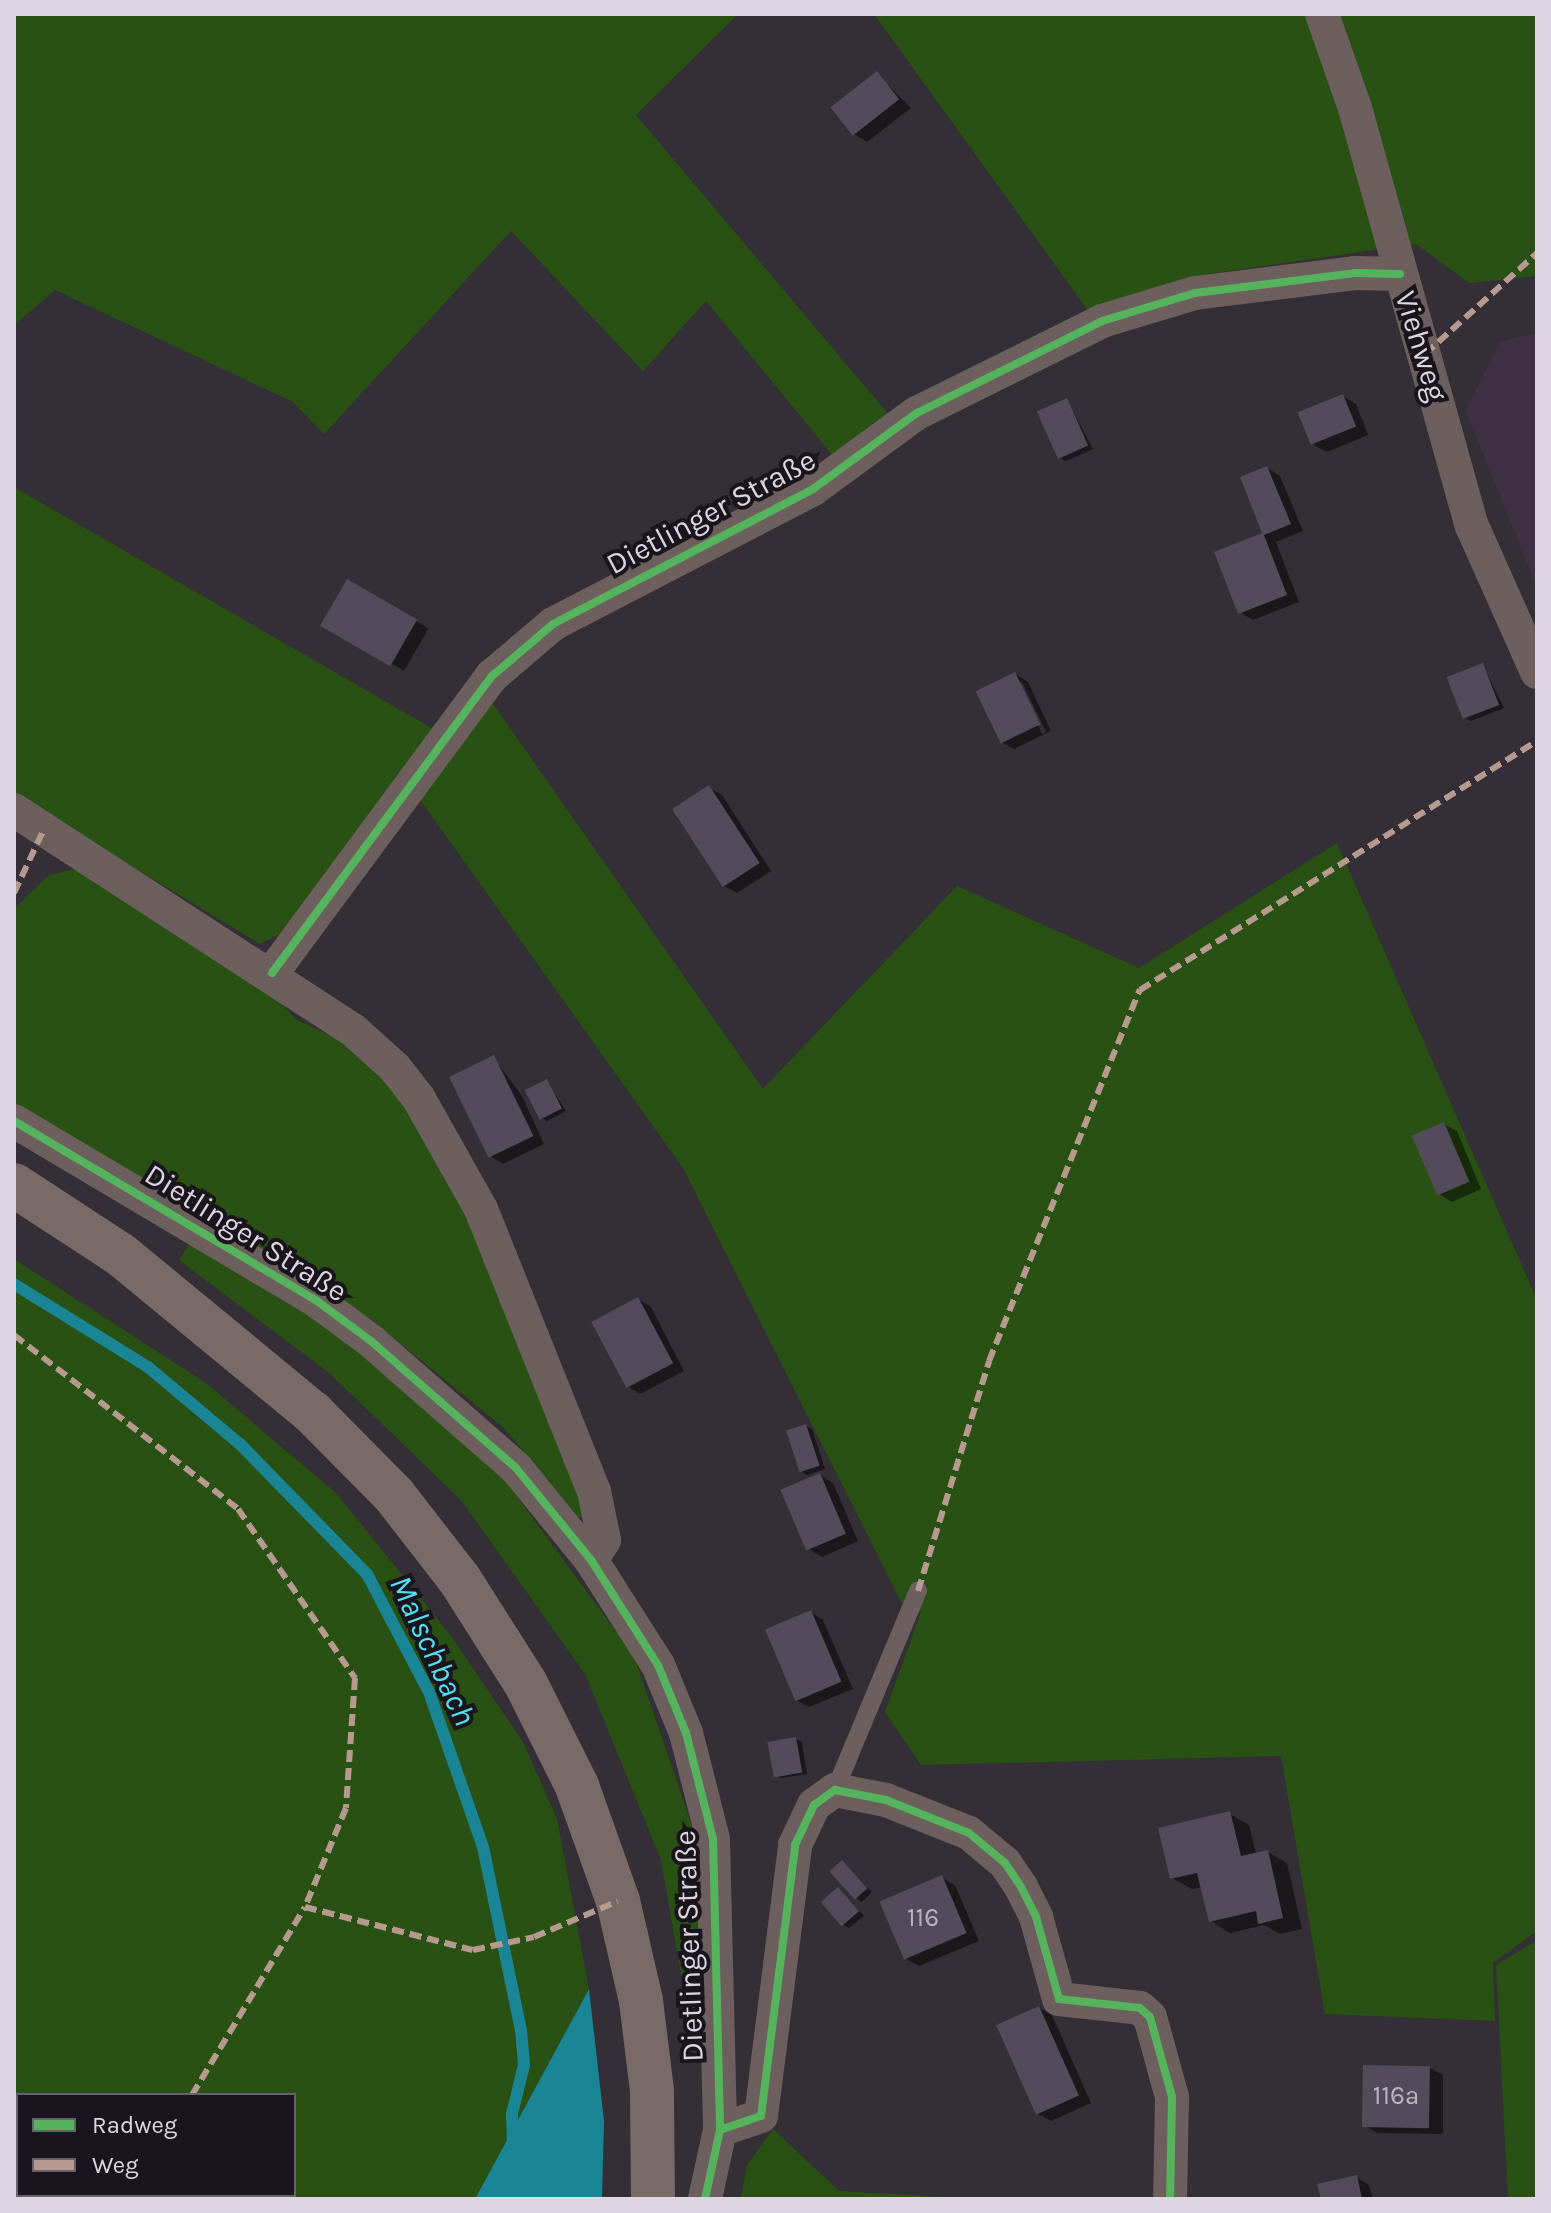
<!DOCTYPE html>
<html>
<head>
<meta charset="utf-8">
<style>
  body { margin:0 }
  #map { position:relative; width:1551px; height:2213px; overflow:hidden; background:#342e36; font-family:Karla,sans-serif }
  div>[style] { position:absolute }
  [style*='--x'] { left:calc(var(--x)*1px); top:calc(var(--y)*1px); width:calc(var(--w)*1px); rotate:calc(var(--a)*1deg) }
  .built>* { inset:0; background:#3f3144 }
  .green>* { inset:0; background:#295114 }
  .water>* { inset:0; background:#1a8595 }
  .shadow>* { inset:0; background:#0007; transform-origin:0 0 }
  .stream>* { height:12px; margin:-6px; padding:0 6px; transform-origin:6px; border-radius:6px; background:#1a8595 }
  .building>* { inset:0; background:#534a5c; transform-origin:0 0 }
  .service>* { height:18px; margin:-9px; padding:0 9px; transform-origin:9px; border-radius:9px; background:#6c5f5e }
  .minor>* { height:34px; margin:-17px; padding:0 17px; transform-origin:17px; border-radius:17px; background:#6c5f5e }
  .secondary>* { height:44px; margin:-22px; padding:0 22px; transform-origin:22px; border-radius:22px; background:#7a6a67 }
  .quiet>* { height:6px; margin-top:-3px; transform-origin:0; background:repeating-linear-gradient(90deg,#b69a8f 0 12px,transparent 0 18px) }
  .cycleway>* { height:8px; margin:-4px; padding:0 4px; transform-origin:4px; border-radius:4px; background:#56b35d }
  span { translate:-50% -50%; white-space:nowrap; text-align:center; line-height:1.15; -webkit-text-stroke:8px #1a151c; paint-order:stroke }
  .number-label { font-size:26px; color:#bab2be }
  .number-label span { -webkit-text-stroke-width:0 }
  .street-label { font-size:30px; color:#ddd5df }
  .water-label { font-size:32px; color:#51dff3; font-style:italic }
  .frame { position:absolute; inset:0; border:16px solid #ddd5df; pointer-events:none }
  .legend { position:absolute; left:16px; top:2093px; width:280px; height:104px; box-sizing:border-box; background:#1a151c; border:2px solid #68626a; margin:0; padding:10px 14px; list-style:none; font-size:24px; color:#ddd5df }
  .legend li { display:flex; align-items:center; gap:16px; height:40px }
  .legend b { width:40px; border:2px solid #68626a }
</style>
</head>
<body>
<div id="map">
  <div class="built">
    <i style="clip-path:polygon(1537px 333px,1537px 588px,1466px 411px,1500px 341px)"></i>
  </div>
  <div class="green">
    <i style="clip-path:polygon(14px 14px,738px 14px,636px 115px,895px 422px,838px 462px,706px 301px,643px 371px,511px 231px,324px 434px,293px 402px,55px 290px,14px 325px)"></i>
    <i style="clip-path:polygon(874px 14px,1537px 14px,1537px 276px,1469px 283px,1416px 244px,1207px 274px,1092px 316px)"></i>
    <i style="clip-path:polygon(14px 487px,435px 730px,288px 930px,260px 944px,14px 795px)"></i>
    <i style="clip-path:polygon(491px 701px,763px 1089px,957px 886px,1139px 968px,1337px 843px,1537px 1300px,1537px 1931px,1493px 1963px,1495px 2021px,1325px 2014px,1281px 1756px,921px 1765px,885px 1712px,921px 1612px,901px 1602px,683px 1168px,416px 794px)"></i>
    <i style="clip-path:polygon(89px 866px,258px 975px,295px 1019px,344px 1042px,386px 1075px,475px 1226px,589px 1513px,579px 1518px,505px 1429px,372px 1320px,14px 1108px,14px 909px,49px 875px)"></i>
    <i style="clip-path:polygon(190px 1243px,229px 1262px,366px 1354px,504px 1479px,634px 1656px,697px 1841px,708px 2064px,696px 2061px,661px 1860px,585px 1674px,461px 1500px,328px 1372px,179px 1260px)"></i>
    <i style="clip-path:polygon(evenodd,14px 1259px,206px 1383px,337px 1494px,451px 1636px,523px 1742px,557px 1819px,589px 1989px,475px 2199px,14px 2199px,14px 1259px,294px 2095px,294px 2195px,18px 2195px,18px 2095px,294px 2095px)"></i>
    <i style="clip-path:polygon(1537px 1940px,1537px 2199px,1508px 2199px,1496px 1965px)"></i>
    <i style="clip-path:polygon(773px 2129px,839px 2191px,982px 2199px,741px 2199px,747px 2165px)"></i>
  </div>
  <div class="water">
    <i style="clip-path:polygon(589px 1989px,604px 2121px,602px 2199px,475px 2199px)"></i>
  </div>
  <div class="shadow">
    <i style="clip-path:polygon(877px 74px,911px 108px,867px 142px,854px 134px)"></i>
    <i style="clip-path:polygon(1343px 396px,1356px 404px,1368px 435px,1327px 452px,1314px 445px)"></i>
    <i style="clip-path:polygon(1067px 400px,1093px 449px,1066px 461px,1060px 458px)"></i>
    <i style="clip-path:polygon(1267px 468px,1280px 476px,1303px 531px,1276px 542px,1299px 602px,1253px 620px,1240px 612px,1217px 553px,1265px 534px)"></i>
    <i style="left:348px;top:582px;width:93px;height:49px;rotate:30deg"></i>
    <i style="clip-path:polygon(1483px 665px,1504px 708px,1471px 721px,1465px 718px)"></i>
    <i style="clip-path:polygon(evenodd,1015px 674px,1028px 682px,1051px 731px,1014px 749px,1001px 742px,1015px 674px,1018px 682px,1022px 682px,1046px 732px,1042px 734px,1018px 682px)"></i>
    <i style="clip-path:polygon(709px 788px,722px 795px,771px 871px,737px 893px,724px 886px)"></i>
    <i style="clip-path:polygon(493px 1057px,522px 1096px,544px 1144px,503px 1164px,490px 1156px)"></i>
    <i style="clip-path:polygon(547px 1081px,566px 1111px,547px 1121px,542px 1118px)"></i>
    <i style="clip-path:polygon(1444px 1124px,1457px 1131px,1481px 1189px,1452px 1202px,1439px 1194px)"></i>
    <i style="clip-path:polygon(638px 1299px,651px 1307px,684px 1371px,640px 1394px,627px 1386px)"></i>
    <i style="clip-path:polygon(806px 1426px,812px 1429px,825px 1469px,807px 1475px,801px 1471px)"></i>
    <i style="clip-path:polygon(820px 1475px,833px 1483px,858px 1541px,822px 1557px,809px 1549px)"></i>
    <i style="clip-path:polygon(810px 1612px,823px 1620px,853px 1689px,809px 1707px,796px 1700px)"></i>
    <i style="clip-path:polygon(796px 1739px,802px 1742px,807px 1774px,781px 1778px,775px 1775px)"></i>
    <i style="clip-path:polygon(1230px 1814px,1249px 1825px,1256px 1854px,1268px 1852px,1287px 1863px,1302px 1929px,1280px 1934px,1264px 1925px,1230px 1933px,1211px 1921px,1202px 1887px,1192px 1889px,1172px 1878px)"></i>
    <i style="clip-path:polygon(843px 1862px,872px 1892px,862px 1902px,856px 1898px)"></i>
    <i style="clip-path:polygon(942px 1878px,955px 1885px,979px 1941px,919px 1966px,906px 1959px)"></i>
    <i style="clip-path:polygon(838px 1890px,864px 1916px,849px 1928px,843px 1925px)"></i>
    <i style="clip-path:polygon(1039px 2008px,1052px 2015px,1091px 2103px,1051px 2121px,1038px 2114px)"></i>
    <i style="clip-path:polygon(1430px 2068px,1443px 2075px,1443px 2134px,1377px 2133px,1364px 2125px)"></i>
    <i style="clip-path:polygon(1356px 2177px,1369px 2185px,1373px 2199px,1323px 2199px)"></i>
  </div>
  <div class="stream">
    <i style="--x:14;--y:1284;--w:158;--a:31.8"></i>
    <i style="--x:148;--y:1367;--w:121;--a:40"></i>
    <i style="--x:241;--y:1445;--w:180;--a:45.7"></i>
    <i style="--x:367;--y:1574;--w:133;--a:62.3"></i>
    <i style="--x:429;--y:1692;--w:164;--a:70.8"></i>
    <i style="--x:483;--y:1847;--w:187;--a:78.3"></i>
    <i style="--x:521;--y:2030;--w:35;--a:85"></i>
    <i style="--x:524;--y:2065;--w:50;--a:103.8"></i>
    <i style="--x:512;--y:2114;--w:30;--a:88"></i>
  </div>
  <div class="building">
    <i style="left:877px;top:71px;width:36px;height:59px;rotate:52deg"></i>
    <i style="left:1343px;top:394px;width:35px;height:49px;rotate:68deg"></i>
    <i style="left:1067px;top:398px;width:52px;height:33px;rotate:66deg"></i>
    <i style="clip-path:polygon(1267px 466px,1291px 524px,1264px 535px,1287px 595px,1238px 614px,1214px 552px,1262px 533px,1240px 477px)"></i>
    <i style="left:347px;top:579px;width:81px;height:54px;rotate:30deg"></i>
    <i style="left:1483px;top:663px;width:45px;height:39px;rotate:69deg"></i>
    <i style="left:1015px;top:672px;width:58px;height:44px;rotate:64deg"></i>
    <i style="left:709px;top:785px;width:93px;height:44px;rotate:57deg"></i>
    <i style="left:494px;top:1055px;width:90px;height:50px;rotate:64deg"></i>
    <i style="left:547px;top:1079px;width:33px;height:25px;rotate:63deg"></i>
    <i style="left:1444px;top:1122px;width:65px;height:35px;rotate:67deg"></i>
    <i style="left:638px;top:1297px;width:75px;height:53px;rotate:62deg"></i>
    <i style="left:806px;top:1424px;width:44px;height:21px;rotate:72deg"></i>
    <i style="left:820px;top:1473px;width:66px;height:43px;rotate:67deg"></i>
    <i style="left:811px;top:1610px;width:78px;height:50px;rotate:67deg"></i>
    <i style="left:796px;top:1737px;width:36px;height:29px;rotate:80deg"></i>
    <i style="clip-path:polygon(1230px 1811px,1241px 1856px,1268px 1850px,1283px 1918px,1258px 1924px,1256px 1911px,1209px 1922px,1197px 1873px,1170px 1879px,1158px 1828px)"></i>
    <i style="left:842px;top:1860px;width:38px;height:17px;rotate:48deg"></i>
    <i style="left:942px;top:1875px;width:63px;height:68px;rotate:67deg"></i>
    <i style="left:838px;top:1887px;width:32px;height:23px;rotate:49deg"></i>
    <i style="left:1039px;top:2006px;width:98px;height:47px;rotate:66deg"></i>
    <i style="left:1363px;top:2065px;width:67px;height:62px;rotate:1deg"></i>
    <i style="clip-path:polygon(1357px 2175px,1362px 2199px,1321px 2199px,1317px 2184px)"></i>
  </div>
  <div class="service">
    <i style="--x:835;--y:1790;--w:216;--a:-67.4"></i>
  </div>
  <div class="minor">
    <i style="--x:1322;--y:14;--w:100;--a:70.7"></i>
    <i style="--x:1355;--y:108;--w:434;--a:74.4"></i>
    <i style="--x:1472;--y:526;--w:160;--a:66"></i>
    <i style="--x:14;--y:810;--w:404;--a:33"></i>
    <i style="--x:353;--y:1030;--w:57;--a:42.1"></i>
    <i style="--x:395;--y:1068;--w:39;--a:52"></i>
    <i style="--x:419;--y:1099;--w:126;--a:60.6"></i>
    <i style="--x:481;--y:1209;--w:304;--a:68.2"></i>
    <i style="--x:594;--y:1491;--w:50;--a:78.5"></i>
    <i style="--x:604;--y:1540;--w:24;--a:123"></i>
    <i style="--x:272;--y:973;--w:370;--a:-53.5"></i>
    <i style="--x:492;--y:676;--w:80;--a:-40.4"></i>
    <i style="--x:553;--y:624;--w:293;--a:-27.4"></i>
    <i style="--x:813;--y:489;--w:129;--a:-36.2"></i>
    <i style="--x:917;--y:413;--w:207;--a:-26.4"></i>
    <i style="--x:1102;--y:321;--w:97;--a:-16.8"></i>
    <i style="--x:1195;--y:293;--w:161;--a:-7.1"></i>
    <i style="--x:1355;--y:273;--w:45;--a:1.3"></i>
    <i style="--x:14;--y:1121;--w:352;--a:30.7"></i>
    <i style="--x:317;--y:1301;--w:67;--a:36.5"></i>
    <i style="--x:371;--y:1341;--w:193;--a:41.2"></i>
    <i style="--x:516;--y:1468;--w:119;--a:50.8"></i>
    <i style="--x:591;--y:1560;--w:125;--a:57.5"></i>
    <i style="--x:658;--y:1665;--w:74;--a:67.6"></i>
    <i style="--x:686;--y:1733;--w:109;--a:75.7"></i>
    <i style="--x:713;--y:1839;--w:291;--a:88.6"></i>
    <i style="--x:720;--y:2130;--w:71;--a:102.3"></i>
    <i style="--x:720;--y:2130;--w:43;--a:-18.9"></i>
    <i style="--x:761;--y:2116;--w:273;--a:-82.8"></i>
    <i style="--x:795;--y:1845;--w:44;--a:-64.6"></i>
    <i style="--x:814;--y:1805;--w:26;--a:-36"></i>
    <i style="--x:835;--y:1790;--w:52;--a:11.1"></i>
    <i style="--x:886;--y:1800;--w:89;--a:21.7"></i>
    <i style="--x:969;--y:1833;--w:47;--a:39.8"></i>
    <i style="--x:1005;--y:1863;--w:29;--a:56"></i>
    <i style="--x:1021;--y:1887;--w:34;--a:63"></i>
    <i style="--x:1036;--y:1917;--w:85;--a:74.3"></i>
    <i style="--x:1059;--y:1999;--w:81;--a:6.3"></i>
    <i style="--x:1140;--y:2008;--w:13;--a:42"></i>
    <i style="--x:1150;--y:2017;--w:83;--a:74.6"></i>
    <i style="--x:1172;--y:2097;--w:102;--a:91.1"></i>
  </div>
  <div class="secondary">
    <i style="--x:14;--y:1185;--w:126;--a:33.1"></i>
    <i style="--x:120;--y:1254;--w:249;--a:39.5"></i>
    <i style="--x:312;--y:1412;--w:117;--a:45.3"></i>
    <i style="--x:394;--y:1495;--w:108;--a:52.2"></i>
    <i style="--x:460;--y:1580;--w:123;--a:57.6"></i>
    <i style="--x:526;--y:1684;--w:114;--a:63.4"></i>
    <i style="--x:577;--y:1786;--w:122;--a:70.4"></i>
    <i style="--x:618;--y:1901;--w:103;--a:77"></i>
    <i style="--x:641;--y:2001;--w:91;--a:83"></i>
    <i style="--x:652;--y:2091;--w:108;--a:89.5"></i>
  </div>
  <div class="quiet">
    <i style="--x:1425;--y:354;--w:151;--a:-42"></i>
    <i style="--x:14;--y:893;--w:71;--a:-64.9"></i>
    <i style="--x:14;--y:1335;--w:284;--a:37.8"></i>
    <i style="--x:238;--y:1509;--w:206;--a:55.3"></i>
    <i style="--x:355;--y:1678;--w:130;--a:94"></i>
    <i style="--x:346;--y:1808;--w:107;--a:112.5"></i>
    <i style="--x:305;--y:1907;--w:173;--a:14.4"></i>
    <i style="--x:473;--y:1950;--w:62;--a:-12"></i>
    <i style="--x:534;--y:1937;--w:91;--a:-23.2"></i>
    <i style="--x:918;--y:1591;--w:241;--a:-72.8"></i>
    <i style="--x:989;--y:1361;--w:401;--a:-67.9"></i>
    <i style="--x:1140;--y:990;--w:469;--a:-32.1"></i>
    <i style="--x:192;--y:2095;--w:219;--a:-59"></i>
    <i style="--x:122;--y:2199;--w:5;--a:-53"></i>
  </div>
  <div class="cycleway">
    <i style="--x:272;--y:973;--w:370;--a:-53.5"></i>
    <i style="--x:492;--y:676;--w:80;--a:-40.4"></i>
    <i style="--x:553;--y:624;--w:293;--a:-27.4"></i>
    <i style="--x:813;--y:489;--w:129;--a:-36.2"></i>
    <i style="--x:917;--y:413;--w:207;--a:-26.4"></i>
    <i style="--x:1102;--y:321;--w:97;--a:-16.8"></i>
    <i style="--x:1195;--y:293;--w:161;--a:-7.1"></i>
    <i style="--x:1355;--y:273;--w:45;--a:1.3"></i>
    <i style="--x:14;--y:1121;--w:352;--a:30.7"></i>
    <i style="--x:317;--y:1301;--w:67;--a:36.5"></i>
    <i style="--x:371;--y:1341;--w:193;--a:41.2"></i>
    <i style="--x:516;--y:1468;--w:119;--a:50.8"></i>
    <i style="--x:591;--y:1560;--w:125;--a:57.5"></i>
    <i style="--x:658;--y:1665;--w:74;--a:67.6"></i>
    <i style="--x:686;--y:1733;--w:109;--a:75.7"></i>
    <i style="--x:713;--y:1839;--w:291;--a:88.6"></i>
    <i style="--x:720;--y:2130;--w:71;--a:102.3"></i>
    <i style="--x:720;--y:2130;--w:43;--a:-18.9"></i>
    <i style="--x:761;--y:2116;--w:273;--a:-82.8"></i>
    <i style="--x:795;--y:1845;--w:44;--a:-64.6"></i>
    <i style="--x:814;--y:1805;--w:26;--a:-36"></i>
    <i style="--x:835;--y:1790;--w:52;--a:11.1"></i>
    <i style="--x:886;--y:1800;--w:89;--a:21.7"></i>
    <i style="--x:969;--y:1833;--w:47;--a:39.8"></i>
    <i style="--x:1005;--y:1863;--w:29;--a:56"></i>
    <i style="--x:1021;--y:1887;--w:34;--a:63"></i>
    <i style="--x:1036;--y:1917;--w:85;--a:74.3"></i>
    <i style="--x:1059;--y:1999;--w:81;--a:6.3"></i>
    <i style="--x:1140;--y:2008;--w:13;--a:42"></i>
    <i style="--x:1150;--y:2017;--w:83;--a:74.6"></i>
    <i style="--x:1172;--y:2097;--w:102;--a:91.1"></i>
  </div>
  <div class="number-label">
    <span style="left:923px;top:1918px">116</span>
    <span style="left:1396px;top:2096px">116a</span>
  </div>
  <div class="street-label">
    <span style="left:1421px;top:346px;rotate:73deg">Viehweg</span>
    <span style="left:711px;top:512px;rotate:-28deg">Dietlinger Straße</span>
    <span style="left:246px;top:1233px;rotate:32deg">Dietlinger Straße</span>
    <span style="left:689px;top:1946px;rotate:-92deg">Dietlinger Straße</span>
  </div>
  <div class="water-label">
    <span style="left:432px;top:1651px;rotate:65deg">Malschbach</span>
  </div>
  <div class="frame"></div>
  <ul class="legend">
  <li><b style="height:10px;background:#56b35d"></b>Radweg</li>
  <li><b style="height:10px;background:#b69a8f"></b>Weg</li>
  </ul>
</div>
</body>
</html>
